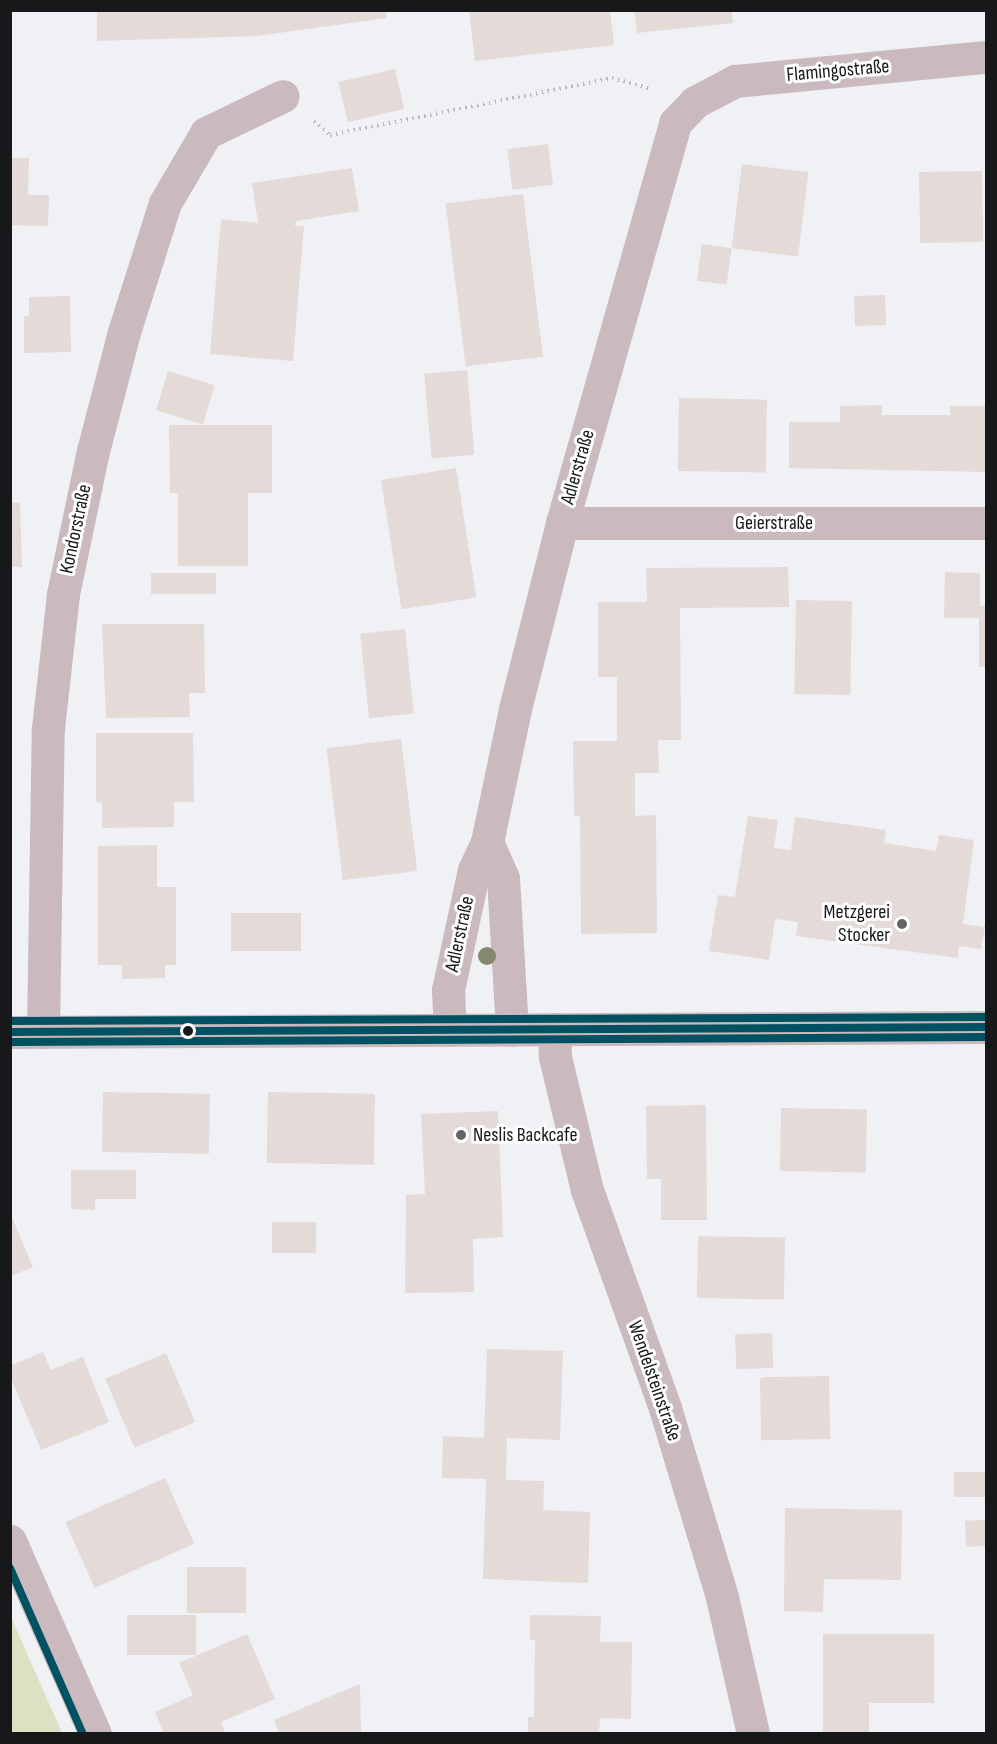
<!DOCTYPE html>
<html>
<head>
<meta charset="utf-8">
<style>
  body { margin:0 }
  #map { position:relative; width:997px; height:1744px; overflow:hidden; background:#f0f1f4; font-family:"Sofia Sans Condensed",sans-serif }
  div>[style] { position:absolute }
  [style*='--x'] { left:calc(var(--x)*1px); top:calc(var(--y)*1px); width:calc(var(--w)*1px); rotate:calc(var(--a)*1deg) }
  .green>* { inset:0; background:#dde0c2 }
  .building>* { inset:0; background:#e4dad7; transform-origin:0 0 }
  .path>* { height:4px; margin-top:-2px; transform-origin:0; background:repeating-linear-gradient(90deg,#c1b7ba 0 1.5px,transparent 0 6px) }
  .minor>* { height:33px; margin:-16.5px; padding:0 16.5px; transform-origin:16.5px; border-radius:16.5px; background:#cababd }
  .bus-1>* { height:8px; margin:-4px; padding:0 4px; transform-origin:4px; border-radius:4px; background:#005262 }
  .bus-2>* { height:8px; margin:-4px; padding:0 4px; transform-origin:4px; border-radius:4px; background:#005262 }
  .bus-3>* { height:8px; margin:-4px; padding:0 4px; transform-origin:4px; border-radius:4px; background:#005262 }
  .trees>* { width:18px; height:18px; margin:-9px; border-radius:50%; background:#85876e }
  .dots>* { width:16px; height:16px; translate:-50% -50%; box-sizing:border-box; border:3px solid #fff; border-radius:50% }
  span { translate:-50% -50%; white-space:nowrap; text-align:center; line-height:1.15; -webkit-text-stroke:6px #fff; paint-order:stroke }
  .street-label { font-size:20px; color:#17181a }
  .poi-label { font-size:20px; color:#17181a }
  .right { translate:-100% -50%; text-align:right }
  .left { translate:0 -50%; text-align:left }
  .frame { position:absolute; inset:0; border:12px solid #17181a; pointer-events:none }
</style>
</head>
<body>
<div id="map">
  <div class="green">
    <i style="clip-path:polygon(10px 1617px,11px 1617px,62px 1733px,11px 1733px)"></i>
  </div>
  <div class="building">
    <i style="clip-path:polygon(97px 10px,386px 10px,387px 18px,257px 36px,97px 41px)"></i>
    <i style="clip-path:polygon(469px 10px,610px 10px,614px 45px,475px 61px)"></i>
    <i style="clip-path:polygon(634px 10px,731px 10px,733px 23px,637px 33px)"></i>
    <i style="left:395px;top:69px;width:41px;height:58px;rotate:77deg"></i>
    <i style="left:548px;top:144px;width:41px;height:41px;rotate:83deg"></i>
    <i style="clip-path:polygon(10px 158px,29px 158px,28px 195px,49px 195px,48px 226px,10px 225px)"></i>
    <i style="left:742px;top:164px;width:67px;height:85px;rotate:7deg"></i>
    <i style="clip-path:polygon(352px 168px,359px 211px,296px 221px,295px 226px,304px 226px,293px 361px,210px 354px,221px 219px,258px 223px,252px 183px)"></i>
    <i style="left:982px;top:171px;width:71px;height:63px;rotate:89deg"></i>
    <i style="left:523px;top:194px;width:164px;height:78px;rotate:83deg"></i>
    <i style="left:702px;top:244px;width:30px;height:37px;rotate:8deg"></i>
    <i style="left:885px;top:295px;width:30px;height:31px;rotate:88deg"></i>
    <i style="clip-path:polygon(70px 296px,71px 352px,24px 353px,24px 316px,29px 316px,29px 297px)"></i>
    <i style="left:467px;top:370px;width:85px;height:43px;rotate:85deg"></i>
    <i style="left:168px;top:371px;width:49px;height:41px;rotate:17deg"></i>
    <i style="left:679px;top:398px;width:88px;height:73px;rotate:1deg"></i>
    <i style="clip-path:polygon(882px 405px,882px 415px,950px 415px,950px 406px,986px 406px,986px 472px,789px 468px,789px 422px,840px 422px,840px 406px)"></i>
    <i style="clip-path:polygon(169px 425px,272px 425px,272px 493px,248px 493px,248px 566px,178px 566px,178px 493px,170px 493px)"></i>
    <i style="left:456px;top:468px;width:131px;height:76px;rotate:81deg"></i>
    <i style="clip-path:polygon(10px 503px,20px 503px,22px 567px,10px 567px)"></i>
    <i style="clip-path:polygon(788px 567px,789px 607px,680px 608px,681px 740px,658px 740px,659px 773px,635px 773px,635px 816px,656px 815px,657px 933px,581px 934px,580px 816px,574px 816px,573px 741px,617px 741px,617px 677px,598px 677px,598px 602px,647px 602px,646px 568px)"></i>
    <i style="clip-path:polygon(945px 572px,980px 573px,980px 606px,986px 606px,986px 667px,979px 667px,979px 618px,944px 618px)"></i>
    <i style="left:151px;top:573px;width:65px;height:21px"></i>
    <i style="left:796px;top:600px;width:56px;height:94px;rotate:1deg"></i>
    <i style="clip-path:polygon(102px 624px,204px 624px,205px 693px,189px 693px,190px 717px,106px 718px)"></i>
    <i style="left:405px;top:629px;width:85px;height:45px;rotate:84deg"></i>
    <i style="clip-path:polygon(96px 733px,193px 733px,194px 802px,174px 802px,174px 827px,102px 828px,102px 803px,96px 802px)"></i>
    <i style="left:401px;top:739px;width:133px;height:75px;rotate:83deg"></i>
    <i style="clip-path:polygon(748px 816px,778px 820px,774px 848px,791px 850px,795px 817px,886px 830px,884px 843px,936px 851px,939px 835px,974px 840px,963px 924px,984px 927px,986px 921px,981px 949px,959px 946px,958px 958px,796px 936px,798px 922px,775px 919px,769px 960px,709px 951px,718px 895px,735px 897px)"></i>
    <i style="clip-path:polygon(157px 845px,157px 887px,176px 887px,176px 965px,165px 965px,165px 978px,122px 979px,122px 965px,98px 965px,98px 846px)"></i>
    <i style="left:301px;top:913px;width:38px;height:70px;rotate:90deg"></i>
    <i style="left:103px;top:1092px;width:107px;height:60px;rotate:1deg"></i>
    <i style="left:268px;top:1092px;width:107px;height:71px;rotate:1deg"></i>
    <i style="clip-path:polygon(706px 1105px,707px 1220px,661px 1220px,661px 1179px,647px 1179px,646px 1106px)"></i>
    <i style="left:781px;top:1108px;width:86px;height:63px;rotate:1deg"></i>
    <i style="clip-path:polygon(498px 1111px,503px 1237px,473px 1239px,474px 1292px,405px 1293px,406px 1195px,425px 1194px,421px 1114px)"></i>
    <i style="clip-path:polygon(71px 1170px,136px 1170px,136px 1199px,95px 1199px,95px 1210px,71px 1209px)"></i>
    <i style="clip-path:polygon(11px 1215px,33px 1267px,11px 1276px)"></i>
    <i style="left:272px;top:1222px;width:44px;height:31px"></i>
    <i style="left:698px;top:1236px;width:87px;height:62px;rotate:1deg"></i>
    <i style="left:772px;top:1333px;width:35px;height:37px;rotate:88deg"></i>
    <i style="clip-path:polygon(487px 1349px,563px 1351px,560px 1440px,507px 1438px,506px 1480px,544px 1481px,543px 1510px,590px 1512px,588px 1583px,483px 1579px,486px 1479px,442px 1478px,443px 1436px,484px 1438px)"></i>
    <i style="clip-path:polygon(43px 1352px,51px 1370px,83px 1357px,109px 1422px,41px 1450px,10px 1376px,10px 1366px)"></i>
    <i style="left:166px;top:1353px;width:75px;height:66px;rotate:67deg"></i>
    <i style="left:829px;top:1376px;width:63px;height:69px;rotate:89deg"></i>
    <i style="left:986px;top:1472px;width:25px;height:32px;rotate:90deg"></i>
    <i style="left:165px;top:1478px;width:72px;height:109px;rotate:66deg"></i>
    <i style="clip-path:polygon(785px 1508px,902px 1510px,901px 1580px,824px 1579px,823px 1612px,784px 1611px)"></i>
    <i style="left:985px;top:1520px;width:26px;height:20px;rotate:88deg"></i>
    <i style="left:187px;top:1567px;width:59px;height:46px"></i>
    <i style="left:127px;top:1615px;width:69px;height:40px"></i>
    <i style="clip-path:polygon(530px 1615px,601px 1616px,600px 1642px,632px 1642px,631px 1719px,600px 1718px,599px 1734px,528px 1734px,528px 1717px,534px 1717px,535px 1640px,530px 1640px)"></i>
    <i style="clip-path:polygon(247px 1634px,275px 1699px,221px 1722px,226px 1734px,164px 1734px,155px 1712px,193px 1695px,179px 1663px)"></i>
    <i style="clip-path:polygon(823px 1634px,934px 1634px,934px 1703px,869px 1703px,869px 1734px,823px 1734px)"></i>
    <i style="clip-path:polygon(360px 1684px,361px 1734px,280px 1734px,274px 1720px)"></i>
  </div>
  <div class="path">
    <i style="--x:314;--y:121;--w:21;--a:41"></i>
    <i style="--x:330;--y:135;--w:288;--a:-11.4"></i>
    <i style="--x:612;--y:78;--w:41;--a:15.8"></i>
  </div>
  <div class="minor">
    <i style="--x:562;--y:523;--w:424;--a:0"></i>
    <i style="--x:487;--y:842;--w:39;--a:66"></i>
    <i style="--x:503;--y:878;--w:152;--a:86.6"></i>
    <i style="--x:554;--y:1029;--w:28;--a:88"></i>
    <i style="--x:555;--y:1057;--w:137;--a:76.5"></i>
    <i style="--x:587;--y:1190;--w:232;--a:70.3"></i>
    <i style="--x:665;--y:1408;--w:197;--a:73.2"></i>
    <i style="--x:722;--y:1597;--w:140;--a:77.2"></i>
    <i style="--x:450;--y:1030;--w:40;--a:-92.9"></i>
    <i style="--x:448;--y:990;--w:123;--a:-77.8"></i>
    <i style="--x:474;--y:870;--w:31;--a:-65"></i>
    <i style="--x:487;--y:842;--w:136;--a:-78.1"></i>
    <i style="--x:515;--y:709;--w:192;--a:-75.8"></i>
    <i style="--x:562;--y:523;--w:416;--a:-74.2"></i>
    <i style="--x:675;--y:123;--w:29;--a:-46"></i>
    <i style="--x:695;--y:102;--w:45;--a:-27.7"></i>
    <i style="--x:735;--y:81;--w:252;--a:-5.5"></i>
    <i style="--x:10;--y:1032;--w:976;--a:-0.29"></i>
    <i style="--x:43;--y:1032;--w:304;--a:-89.1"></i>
    <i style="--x:48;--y:728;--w:135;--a:-83.6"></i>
    <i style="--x:63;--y:594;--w:146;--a:-78.2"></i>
    <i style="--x:93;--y:451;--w:123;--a:-75.4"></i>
    <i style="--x:124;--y:332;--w:135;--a:-72.4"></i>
    <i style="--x:165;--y:203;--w:81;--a:-59.6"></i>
    <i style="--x:206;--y:133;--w:85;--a:-25.7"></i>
    <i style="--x:10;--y:1541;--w:211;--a:66.2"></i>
  </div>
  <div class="bus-1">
    <i style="--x:10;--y:1032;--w:976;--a:-0.29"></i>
  </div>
  <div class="bus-2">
    <i style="--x:10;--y:1042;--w:976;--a:-0.29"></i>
    <i style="--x:10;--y:1568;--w:181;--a:66.3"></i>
  </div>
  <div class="bus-3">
    <i style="--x:10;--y:1021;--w:976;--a:-0.23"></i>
  </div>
  <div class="trees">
    <i style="left:487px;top:956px"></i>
  </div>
  <div class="dots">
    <i style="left:902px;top:924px;background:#636466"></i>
    <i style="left:188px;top:1031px;background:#17181a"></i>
    <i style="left:461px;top:1135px;background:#636466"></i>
  </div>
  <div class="street-label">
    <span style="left:838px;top:71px;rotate:-5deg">Flamingostraße</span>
    <span style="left:578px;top:467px;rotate:-74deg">Adlerstraße</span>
    <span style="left:774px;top:523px">Geierstraße</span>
    <span style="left:76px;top:529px;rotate:-78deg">Kondorstraße</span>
    <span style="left:460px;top:934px;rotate:-78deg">Adlerstraße</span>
    <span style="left:654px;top:1381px;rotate:71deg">Wendelsteinstraße</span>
  </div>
  <div class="poi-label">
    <span class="right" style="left:890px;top:924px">Metzgerei<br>Stocker</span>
    <span class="left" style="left:473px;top:1135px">Neslis Backcafe</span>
  </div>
  <div class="frame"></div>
</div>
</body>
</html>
